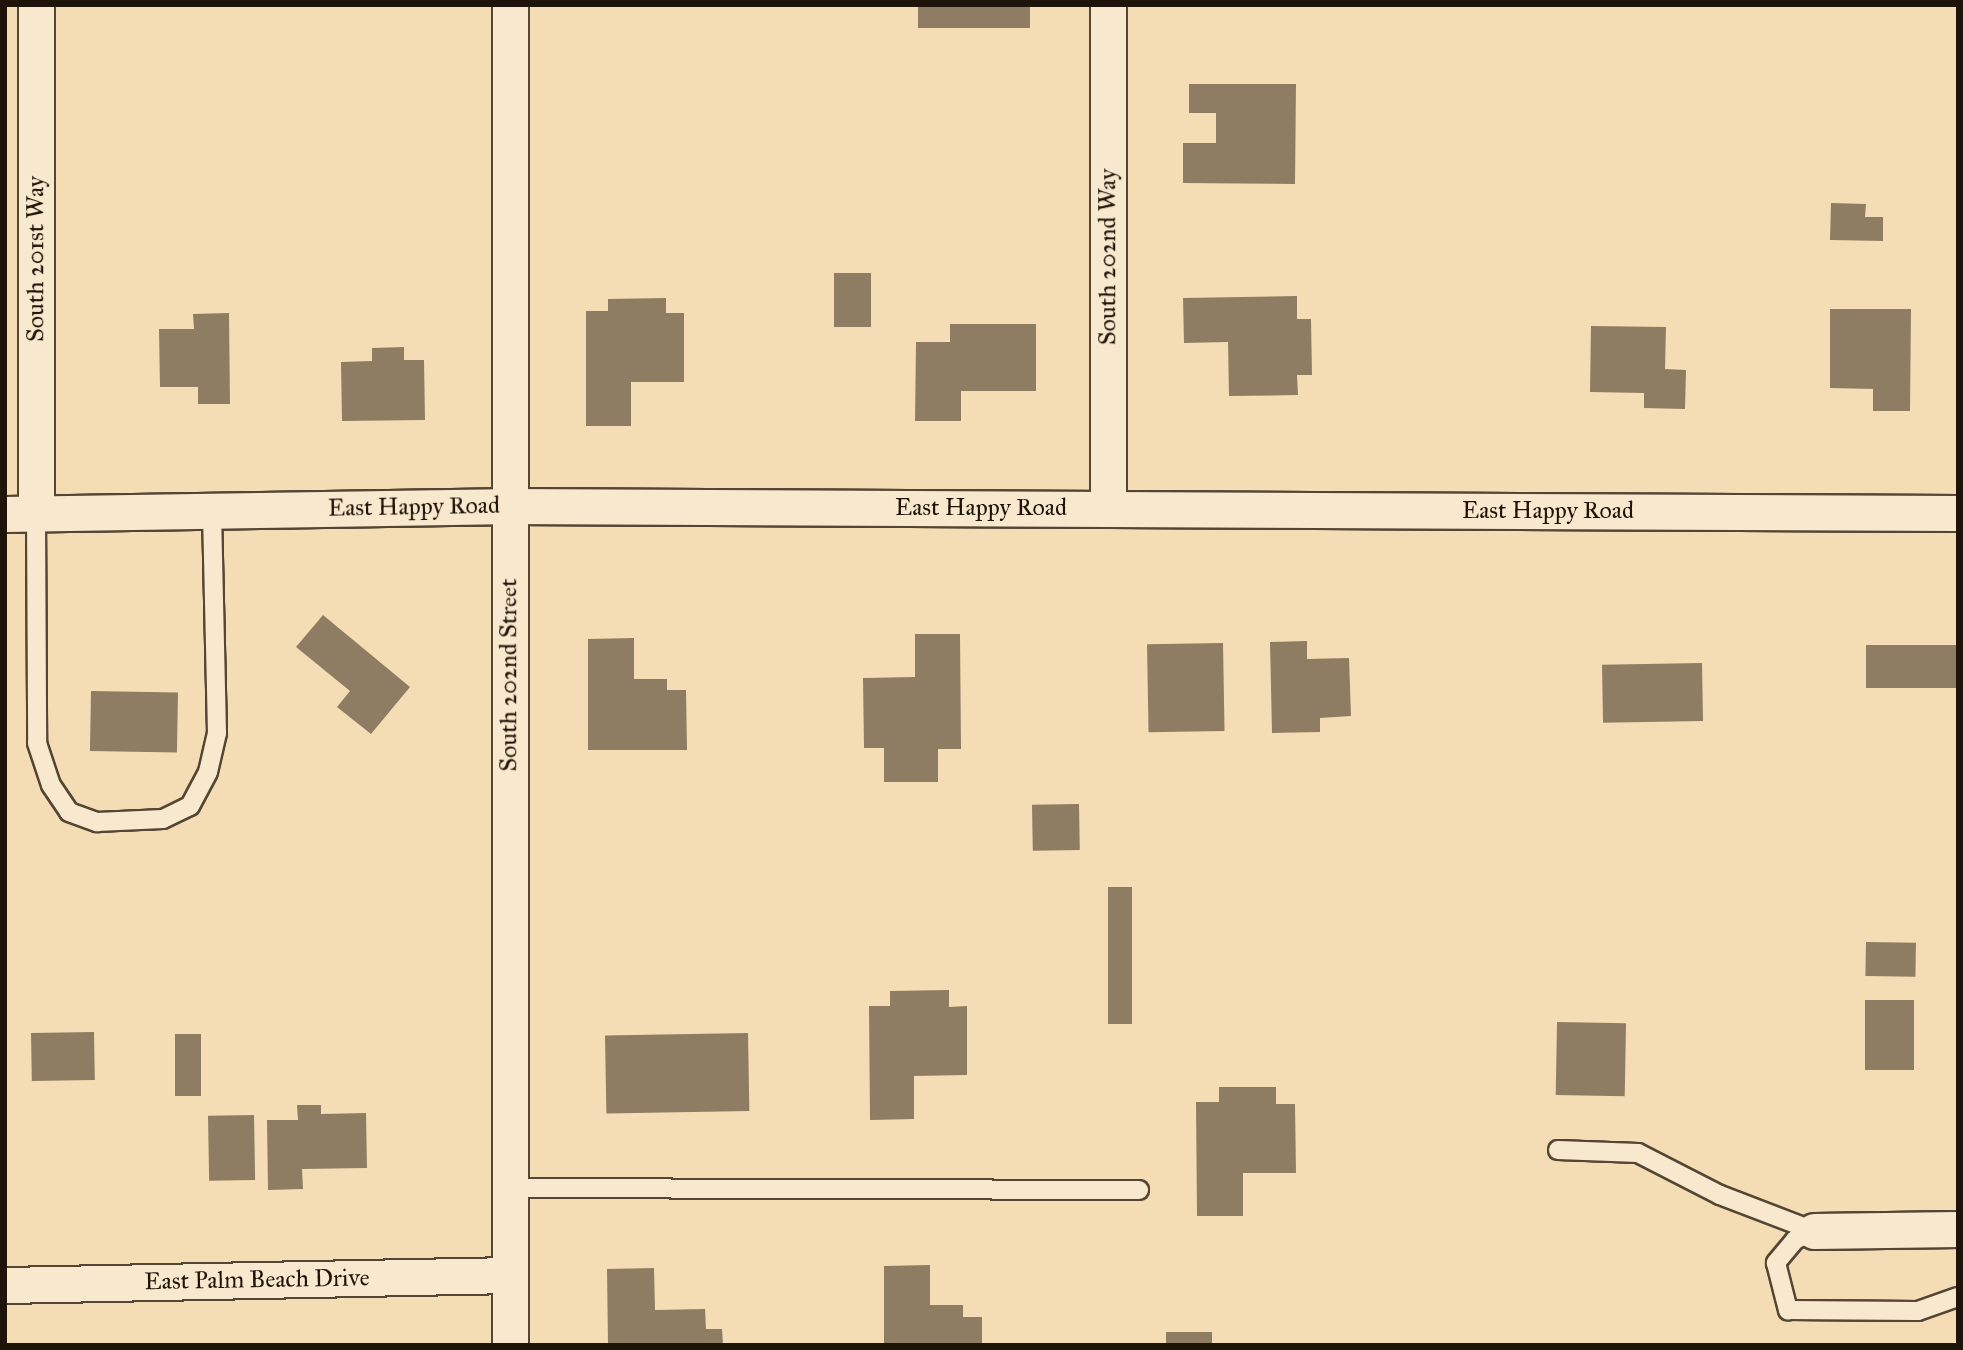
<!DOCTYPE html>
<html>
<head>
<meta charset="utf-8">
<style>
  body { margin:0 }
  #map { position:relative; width:1963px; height:1350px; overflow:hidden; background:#f4ddb4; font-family:"IM FELL Great Primer",serif }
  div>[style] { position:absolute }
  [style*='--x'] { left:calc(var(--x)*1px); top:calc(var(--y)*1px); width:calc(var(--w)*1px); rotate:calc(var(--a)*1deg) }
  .building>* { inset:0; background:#8e7d62; transform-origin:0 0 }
  .roads { filter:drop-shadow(2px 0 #544634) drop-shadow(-2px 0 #544634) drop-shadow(0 2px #544634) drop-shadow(0 -2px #544634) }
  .lane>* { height:18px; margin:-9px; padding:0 9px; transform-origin:9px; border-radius:9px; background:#f8e9ce }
  .street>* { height:35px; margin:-17.5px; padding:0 17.5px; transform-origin:17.5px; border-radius:17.5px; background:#f8e9ce }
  span { translate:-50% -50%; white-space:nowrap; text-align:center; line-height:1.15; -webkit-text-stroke:7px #f8e9ce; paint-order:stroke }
  .street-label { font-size:24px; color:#1f1409 }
  .frame { position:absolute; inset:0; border:7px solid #1f1409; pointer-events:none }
</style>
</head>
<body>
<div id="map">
  <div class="building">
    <i style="left:918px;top:5px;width:112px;height:23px"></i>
    <i style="clip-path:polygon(1189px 84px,1296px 84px,1295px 184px,1183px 183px,1183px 143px,1216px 143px,1216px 113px,1189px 113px)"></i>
    <i style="clip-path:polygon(1831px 203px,1866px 204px,1865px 217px,1883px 217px,1883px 241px,1830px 240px)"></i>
    <i style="left:834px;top:273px;width:37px;height:54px"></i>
    <i style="clip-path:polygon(1297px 296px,1297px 319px,1311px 319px,1312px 375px,1297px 375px,1298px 395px,1229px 396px,1228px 342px,1184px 343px,1183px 298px)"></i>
    <i style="clip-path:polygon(666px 298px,666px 313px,684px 313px,684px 382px,631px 382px,631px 426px,586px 426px,586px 311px,608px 311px,608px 299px)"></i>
    <i style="clip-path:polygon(1830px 309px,1911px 309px,1910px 411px,1873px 411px,1873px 389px,1830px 388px)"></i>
    <i style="clip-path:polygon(229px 313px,230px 404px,198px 404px,198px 387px,160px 387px,159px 329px,194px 329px,193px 314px)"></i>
    <i style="clip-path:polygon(950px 324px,1036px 324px,1036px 391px,961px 391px,961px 421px,915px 421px,916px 342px,950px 342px)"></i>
    <i style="clip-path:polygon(1591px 326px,1666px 327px,1665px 369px,1686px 370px,1685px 409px,1644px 408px,1644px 393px,1590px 392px)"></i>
    <i style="clip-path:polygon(404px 347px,404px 360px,424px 360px,425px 420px,342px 421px,341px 362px,372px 361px,372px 348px)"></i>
    <i style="clip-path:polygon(323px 615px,410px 687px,371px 734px,337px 707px,350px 691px,296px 647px)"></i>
    <i style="clip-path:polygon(915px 634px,960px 634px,961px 749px,938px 749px,938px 782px,884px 782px,884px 748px,864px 748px,863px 678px,915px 677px)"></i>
    <i style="clip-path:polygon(634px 638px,634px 679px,667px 679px,667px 690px,686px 690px,687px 750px,588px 750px,588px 639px)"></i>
    <i style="clip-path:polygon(1307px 641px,1307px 659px,1349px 658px,1351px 716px,1320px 718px,1320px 732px,1272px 733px,1270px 642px)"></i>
    <i style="left:1223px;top:643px;width:88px;height:76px;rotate:89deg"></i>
    <i style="left:1958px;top:645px;width:43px;height:92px;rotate:90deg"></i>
    <i style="left:1702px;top:663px;width:58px;height:100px;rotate:89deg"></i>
    <i style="left:91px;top:691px;width:87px;height:60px;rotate:1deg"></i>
    <i style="left:1079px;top:804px;width:46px;height:47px;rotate:89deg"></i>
    <i style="left:1108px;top:887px;width:24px;height:137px"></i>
    <i style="left:1866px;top:942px;width:50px;height:34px;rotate:1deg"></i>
    <i style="clip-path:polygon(949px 990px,949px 1007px,967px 1006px,967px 1075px,914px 1076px,914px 1119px,870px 1120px,869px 1006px,890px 1006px,890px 991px)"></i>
    <i style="left:1865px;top:1000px;width:49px;height:70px"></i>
    <i style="left:1557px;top:1022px;width:69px;height:73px;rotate:1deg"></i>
    <i style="left:94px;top:1032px;width:48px;height:63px;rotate:89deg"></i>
    <i style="left:748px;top:1033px;width:78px;height:143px;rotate:89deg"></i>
    <i style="left:175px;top:1034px;width:26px;height:62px"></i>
    <i style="clip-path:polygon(1219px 1087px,1276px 1087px,1276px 1104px,1295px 1104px,1296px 1173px,1243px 1173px,1243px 1216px,1197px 1216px,1196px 1102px,1219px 1102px)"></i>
    <i style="clip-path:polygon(297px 1105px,321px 1105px,321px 1114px,366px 1113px,367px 1168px,302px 1169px,303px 1189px,268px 1190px,267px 1120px,298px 1120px)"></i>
    <i style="left:254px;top:1115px;width:65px;height:46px;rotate:89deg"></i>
    <i style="clip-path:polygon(930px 1265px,930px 1305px,963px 1305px,963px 1317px,982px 1317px,982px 1345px,884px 1345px,884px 1266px)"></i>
    <i style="clip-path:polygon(654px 1268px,655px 1310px,705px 1309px,706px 1329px,722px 1329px,723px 1345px,608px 1345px,607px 1269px)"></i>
    <i style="left:1166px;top:1332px;width:46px;height:13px"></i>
  </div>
  <div class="roads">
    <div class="lane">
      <i style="--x:36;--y:514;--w:229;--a:89.7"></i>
      <i style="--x:37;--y:743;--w:44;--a:71.6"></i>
      <i style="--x:51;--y:785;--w:32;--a:56"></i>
      <i style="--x:69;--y:812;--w:30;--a:20"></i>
      <i style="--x:97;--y:822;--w:66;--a:-2.6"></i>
      <i style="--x:163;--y:819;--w:30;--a:-26"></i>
      <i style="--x:190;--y:806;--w:38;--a:-62"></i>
      <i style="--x:208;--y:772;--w:40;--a:-77"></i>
      <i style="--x:217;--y:733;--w:222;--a:-91.3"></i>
      <i style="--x:1558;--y:1150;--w:80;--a:2.1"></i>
      <i style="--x:1638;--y:1153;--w:92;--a:27.1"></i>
      <i style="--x:1720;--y:1195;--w:101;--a:21"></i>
      <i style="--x:510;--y:1188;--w:629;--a:0.18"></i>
      <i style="--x:1814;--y:1231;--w:21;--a:155"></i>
      <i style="--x:1795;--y:1240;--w:30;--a:130"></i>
      <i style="--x:1776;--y:1263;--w:49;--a:75.7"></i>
      <i style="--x:1788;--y:1310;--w:130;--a:0.4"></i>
      <i style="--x:1918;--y:1311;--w:42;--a:-19.3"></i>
    </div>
    <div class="street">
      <i style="--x:36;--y:5;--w:509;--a:90"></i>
      <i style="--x:1108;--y:5;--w:504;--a:90"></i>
      <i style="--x:5;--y:514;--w:503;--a:-0.91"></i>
      <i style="--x:508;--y:506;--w:1450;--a:0.28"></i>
      <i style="--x:1814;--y:1231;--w:144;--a:-0.8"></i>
      <i style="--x:5;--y:1285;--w:505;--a:-1.13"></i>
      <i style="--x:510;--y:1345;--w:1340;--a:-90"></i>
    </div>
  </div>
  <div class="street-label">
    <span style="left:1108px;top:257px;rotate:-90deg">South 202nd Way</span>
    <span style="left:36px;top:259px;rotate:-90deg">South 201st Way</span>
    <span style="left:414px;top:507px;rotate:-1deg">East Happy Road</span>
    <span style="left:981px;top:508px">East Happy Road</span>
    <span style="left:1548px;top:511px">East Happy Road</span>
    <span style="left:509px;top:675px;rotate:-90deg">South 202nd Street</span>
    <span style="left:257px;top:1280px;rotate:-1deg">East Palm Beach Drive</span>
  </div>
  <div class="frame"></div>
</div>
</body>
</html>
